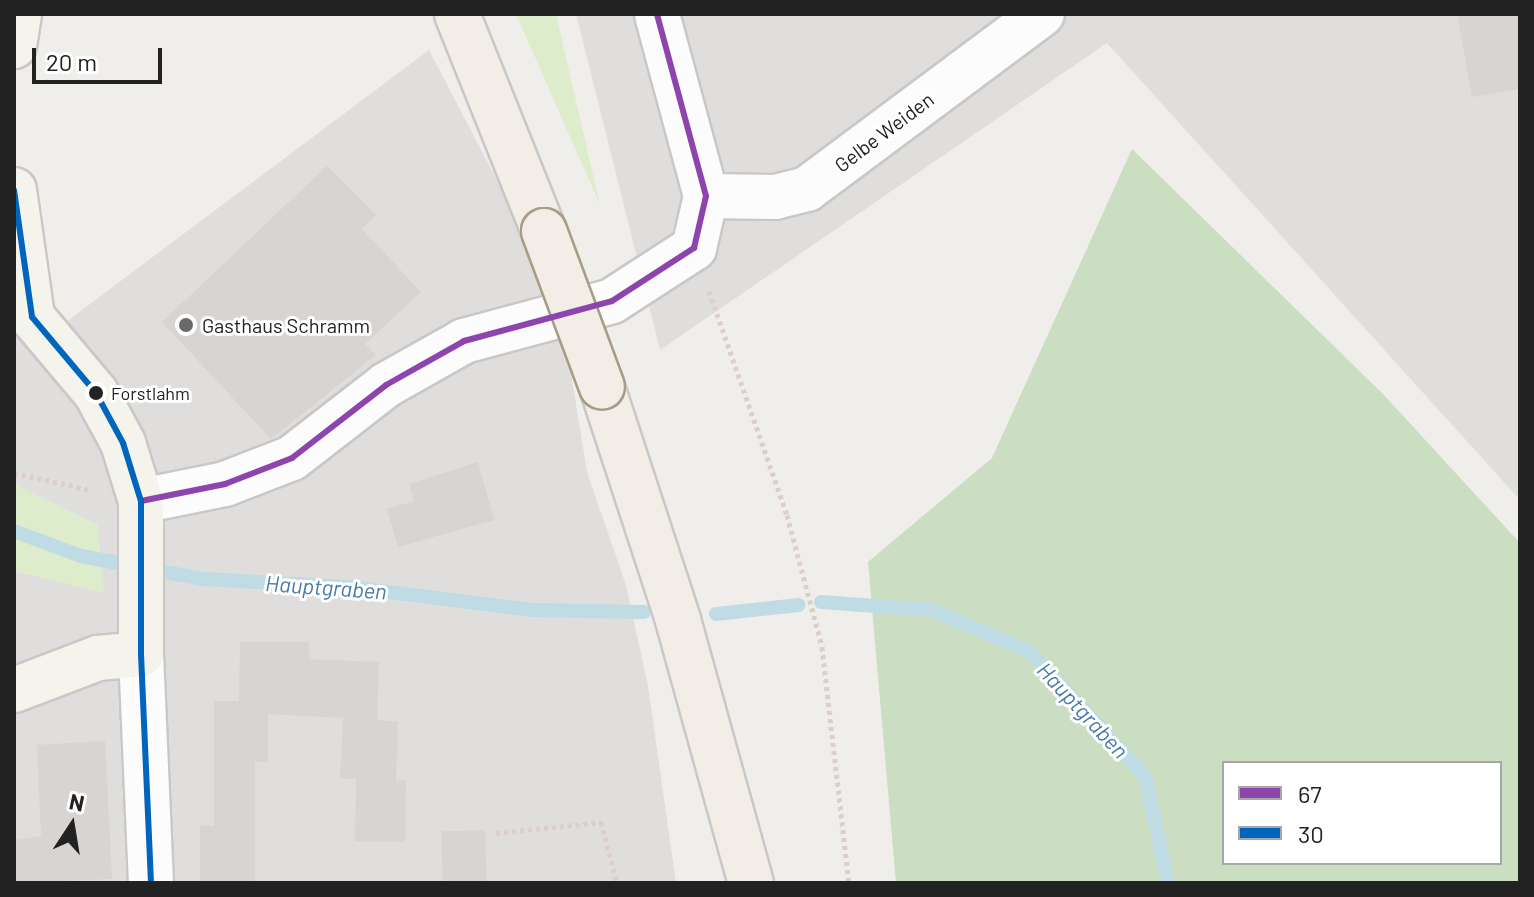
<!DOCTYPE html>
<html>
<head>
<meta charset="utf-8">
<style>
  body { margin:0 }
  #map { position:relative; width:1534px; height:897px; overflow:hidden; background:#f0eeeb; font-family:Barlow,sans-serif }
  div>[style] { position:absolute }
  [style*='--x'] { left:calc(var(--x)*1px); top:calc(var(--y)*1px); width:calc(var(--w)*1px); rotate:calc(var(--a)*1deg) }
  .residential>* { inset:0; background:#dfdedc }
  .grass>* { inset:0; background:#ddeccb }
  .forest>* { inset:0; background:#cbdec1 }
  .parking>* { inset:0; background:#e0dfde }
  .stream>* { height:14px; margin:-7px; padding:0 7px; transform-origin:7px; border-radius:7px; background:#bfdbe3 }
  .building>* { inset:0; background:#d7d4d2; transform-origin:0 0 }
  .path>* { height:5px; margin-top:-2.5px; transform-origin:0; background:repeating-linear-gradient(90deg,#dccecd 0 4px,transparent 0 8px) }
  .roads { filter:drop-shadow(2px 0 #c9c8c7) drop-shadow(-2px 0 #c9c8c7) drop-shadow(0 2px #c9c8c7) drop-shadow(0 -2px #c9c8c7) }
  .street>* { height:44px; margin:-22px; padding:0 22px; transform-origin:22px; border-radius:22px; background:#fdfcfc }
  .secondary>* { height:44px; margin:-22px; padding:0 22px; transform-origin:22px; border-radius:22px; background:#f4f4ed }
  .primary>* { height:44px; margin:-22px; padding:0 22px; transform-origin:22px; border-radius:22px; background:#f3ede7 }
  .bridges { filter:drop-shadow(2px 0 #a79c86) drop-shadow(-2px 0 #a79c86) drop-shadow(0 2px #a79c86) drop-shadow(0 -2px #a79c86) }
  .primary-bridge>* { height:44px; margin:-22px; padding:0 22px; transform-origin:22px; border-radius:22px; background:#f3ede7 }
  .bus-1>* { height:6px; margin:-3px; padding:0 3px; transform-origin:3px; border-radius:3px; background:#8e44ad }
  .bus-2>* { height:6px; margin:-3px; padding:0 3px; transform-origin:3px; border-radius:3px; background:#0065bd }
  .dots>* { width:22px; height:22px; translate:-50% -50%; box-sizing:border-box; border:4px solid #fff; border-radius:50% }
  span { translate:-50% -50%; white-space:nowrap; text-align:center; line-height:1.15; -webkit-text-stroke:6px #fff; paint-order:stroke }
  .bus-label { font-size:18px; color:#222 }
  .left { translate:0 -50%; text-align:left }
  .street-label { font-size:20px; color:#222 }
  .poi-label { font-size:20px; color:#222 }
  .water-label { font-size:22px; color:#4a7aab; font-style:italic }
  .frame { position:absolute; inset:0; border:16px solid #222; pointer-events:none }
  .legend { position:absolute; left:1222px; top:761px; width:280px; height:104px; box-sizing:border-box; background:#fff; border:2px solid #a7a7a7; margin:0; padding:10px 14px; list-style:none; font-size:24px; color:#222 }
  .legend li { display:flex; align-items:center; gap:16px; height:40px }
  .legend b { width:40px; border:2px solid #a7a7a7 }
  .north { position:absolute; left:32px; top:785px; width:80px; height:80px; -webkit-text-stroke:6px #fff; paint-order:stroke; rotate:12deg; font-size:22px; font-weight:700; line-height:32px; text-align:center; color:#222 }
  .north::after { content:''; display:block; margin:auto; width:28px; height:36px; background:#222; clip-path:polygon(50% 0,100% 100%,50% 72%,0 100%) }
  .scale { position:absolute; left:32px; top:48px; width:130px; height:36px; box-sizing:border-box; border:4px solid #222; border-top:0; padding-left:10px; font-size:24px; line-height:28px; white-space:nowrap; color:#222; -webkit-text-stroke:6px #fff; paint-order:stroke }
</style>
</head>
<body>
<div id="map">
  <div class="residential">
    <i style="clip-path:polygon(576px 14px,1520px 14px,1520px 500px,1107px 43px,660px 350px)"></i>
    <i style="clip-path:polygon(429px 50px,559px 299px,587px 472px,626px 585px,648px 686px,676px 883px,14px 883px,14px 571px,104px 592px,14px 460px,14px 323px,38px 343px)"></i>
  </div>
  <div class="grass">
    <i style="clip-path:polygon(516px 14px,556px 14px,600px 205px)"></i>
    <i style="clip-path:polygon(14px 479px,95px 491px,104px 593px,14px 571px)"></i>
  </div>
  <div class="forest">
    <i style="clip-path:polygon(evenodd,1132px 149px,1383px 394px,1520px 543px,1520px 883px,896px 883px,868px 562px,992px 458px,1132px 149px,1224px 763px,1500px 763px,1500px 863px,1224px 863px,1224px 763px)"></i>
  </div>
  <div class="parking">
    <i style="clip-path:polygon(14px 335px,68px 409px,106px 483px,107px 529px,14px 484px)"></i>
  </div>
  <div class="stream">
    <i style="--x:14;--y:531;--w:72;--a:20.5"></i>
    <i style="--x:81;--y:556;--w:124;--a:10.7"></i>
    <i style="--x:203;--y:579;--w:147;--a:3.1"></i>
    <i style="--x:350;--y:587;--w:183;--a:7.2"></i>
    <i style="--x:532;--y:610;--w:112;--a:1"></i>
    <i style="--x:821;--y:602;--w:110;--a:4.2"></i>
    <i style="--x:931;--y:610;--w:106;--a:22.7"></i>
    <i style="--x:1029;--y:651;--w:171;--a:47.1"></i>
    <i style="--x:1145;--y:776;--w:109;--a:77.9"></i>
    <i style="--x:716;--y:614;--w:83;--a:-6.2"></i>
  </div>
  <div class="building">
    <i style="clip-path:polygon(1457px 14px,1520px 14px,1520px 89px,1472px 97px)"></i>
    <i style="clip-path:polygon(327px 166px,376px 215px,362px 229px,421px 292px,365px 344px,376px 355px,271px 439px,162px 322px)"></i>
    <i style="clip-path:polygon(478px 462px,494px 520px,398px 547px,387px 509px,414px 501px,409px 484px)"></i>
    <i style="clip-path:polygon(240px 642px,309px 642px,309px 659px,379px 662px,377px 720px,398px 722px,396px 781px,406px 780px,405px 842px,355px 841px,356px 779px,340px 779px,343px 718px,268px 714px,268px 762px,255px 762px,255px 883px,200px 883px,200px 825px,214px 826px,214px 701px,239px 701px)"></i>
    <i style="clip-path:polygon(105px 741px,112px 879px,14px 883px,14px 840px,41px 836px,37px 745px)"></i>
    <i style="left:485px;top:830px;width:53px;height:44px;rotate:88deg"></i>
  </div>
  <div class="path">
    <i style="--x:709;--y:291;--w:237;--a:70.8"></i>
    <i style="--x:787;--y:515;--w:137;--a:75.1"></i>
    <i style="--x:822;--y:647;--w:238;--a:83.5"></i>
    <i style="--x:14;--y:473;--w:79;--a:12.4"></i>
    <i style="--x:496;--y:833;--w:106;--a:-6"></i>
    <i style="--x:601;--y:822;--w:63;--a:75.3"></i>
  </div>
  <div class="roads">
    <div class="street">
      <i style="--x:706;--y:196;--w:69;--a:0.8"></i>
      <i style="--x:775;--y:197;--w:33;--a:-14"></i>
      <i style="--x:807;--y:189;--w:293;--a:-36.7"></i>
      <i style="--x:141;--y:501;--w:86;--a:-11.4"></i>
      <i style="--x:225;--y:484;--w:72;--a:-21.2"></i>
      <i style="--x:292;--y:458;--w:119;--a:-37.8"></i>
      <i style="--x:386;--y:385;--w:90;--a:-29.4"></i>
      <i style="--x:464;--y:341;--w:153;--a:-15.1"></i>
      <i style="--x:612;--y:301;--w:98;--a:-32.9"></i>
      <i style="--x:694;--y:248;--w:53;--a:-77"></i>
      <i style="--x:706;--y:196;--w:188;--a:-105.1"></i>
      <i style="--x:141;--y:654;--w:229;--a:87.5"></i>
    </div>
    <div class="secondary">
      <i style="--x:14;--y:46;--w:32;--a:-81"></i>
      <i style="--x:14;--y:190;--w:128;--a:81.9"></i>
      <i style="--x:32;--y:317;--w:99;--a:49.9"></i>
      <i style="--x:96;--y:393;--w:57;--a:61.6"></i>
      <i style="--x:123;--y:443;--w:61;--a:72.8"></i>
      <i style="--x:141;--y:501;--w:153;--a:90"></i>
      <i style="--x:141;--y:654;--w:43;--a:174.7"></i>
      <i style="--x:98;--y:658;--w:90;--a:159.1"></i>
    </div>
    <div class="primary">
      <i style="--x:457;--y:14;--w:234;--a:68.2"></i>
      <i style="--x:602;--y:387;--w:245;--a:71.9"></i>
      <i style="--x:678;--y:620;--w:273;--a:74.5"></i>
    </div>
  </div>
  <div class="bridges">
    <div class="primary-bridge">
      <i style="--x:544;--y:231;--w:166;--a:69.6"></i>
    </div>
  </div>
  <div class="bus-1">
    <i style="--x:141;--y:501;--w:86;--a:-11.4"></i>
    <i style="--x:225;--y:484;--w:72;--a:-21.2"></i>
    <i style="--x:292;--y:458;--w:119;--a:-37.8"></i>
    <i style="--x:386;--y:385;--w:90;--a:-29.4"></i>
    <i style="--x:464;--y:341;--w:153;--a:-15.1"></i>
    <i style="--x:612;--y:301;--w:98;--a:-32.9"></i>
    <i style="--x:694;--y:248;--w:53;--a:-77"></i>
    <i style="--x:706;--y:196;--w:188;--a:-105.1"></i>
  </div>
  <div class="bus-2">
    <i style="--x:14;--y:190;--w:128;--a:81.9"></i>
    <i style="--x:32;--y:317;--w:99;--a:49.9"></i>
    <i style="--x:96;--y:393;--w:57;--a:61.6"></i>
    <i style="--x:123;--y:443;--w:61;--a:72.8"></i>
    <i style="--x:141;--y:501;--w:153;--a:90"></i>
    <i style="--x:141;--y:654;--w:229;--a:87.5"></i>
  </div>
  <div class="dots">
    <i style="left:186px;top:325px;background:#6a6968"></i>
    <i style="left:96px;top:393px;background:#222"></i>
  </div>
  <div class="bus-label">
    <span class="left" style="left:111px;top:393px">Forstlahm</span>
  </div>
  <div class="street-label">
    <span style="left:884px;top:132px;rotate:-37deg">Gelbe Weiden</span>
  </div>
  <div class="poi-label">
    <span class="left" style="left:202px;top:325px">Gasthaus Schramm</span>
  </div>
  <div class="water-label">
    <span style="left:326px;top:587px;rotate:4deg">Hauptgraben</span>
    <span style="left:1083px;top:710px;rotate:47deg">Hauptgraben</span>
  </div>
  <div class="frame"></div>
  <ul class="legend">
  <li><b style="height:10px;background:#8e44ad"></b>67</li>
  <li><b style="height:10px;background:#0065bd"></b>30</li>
  </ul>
  <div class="north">N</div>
  <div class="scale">20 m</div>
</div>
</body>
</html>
